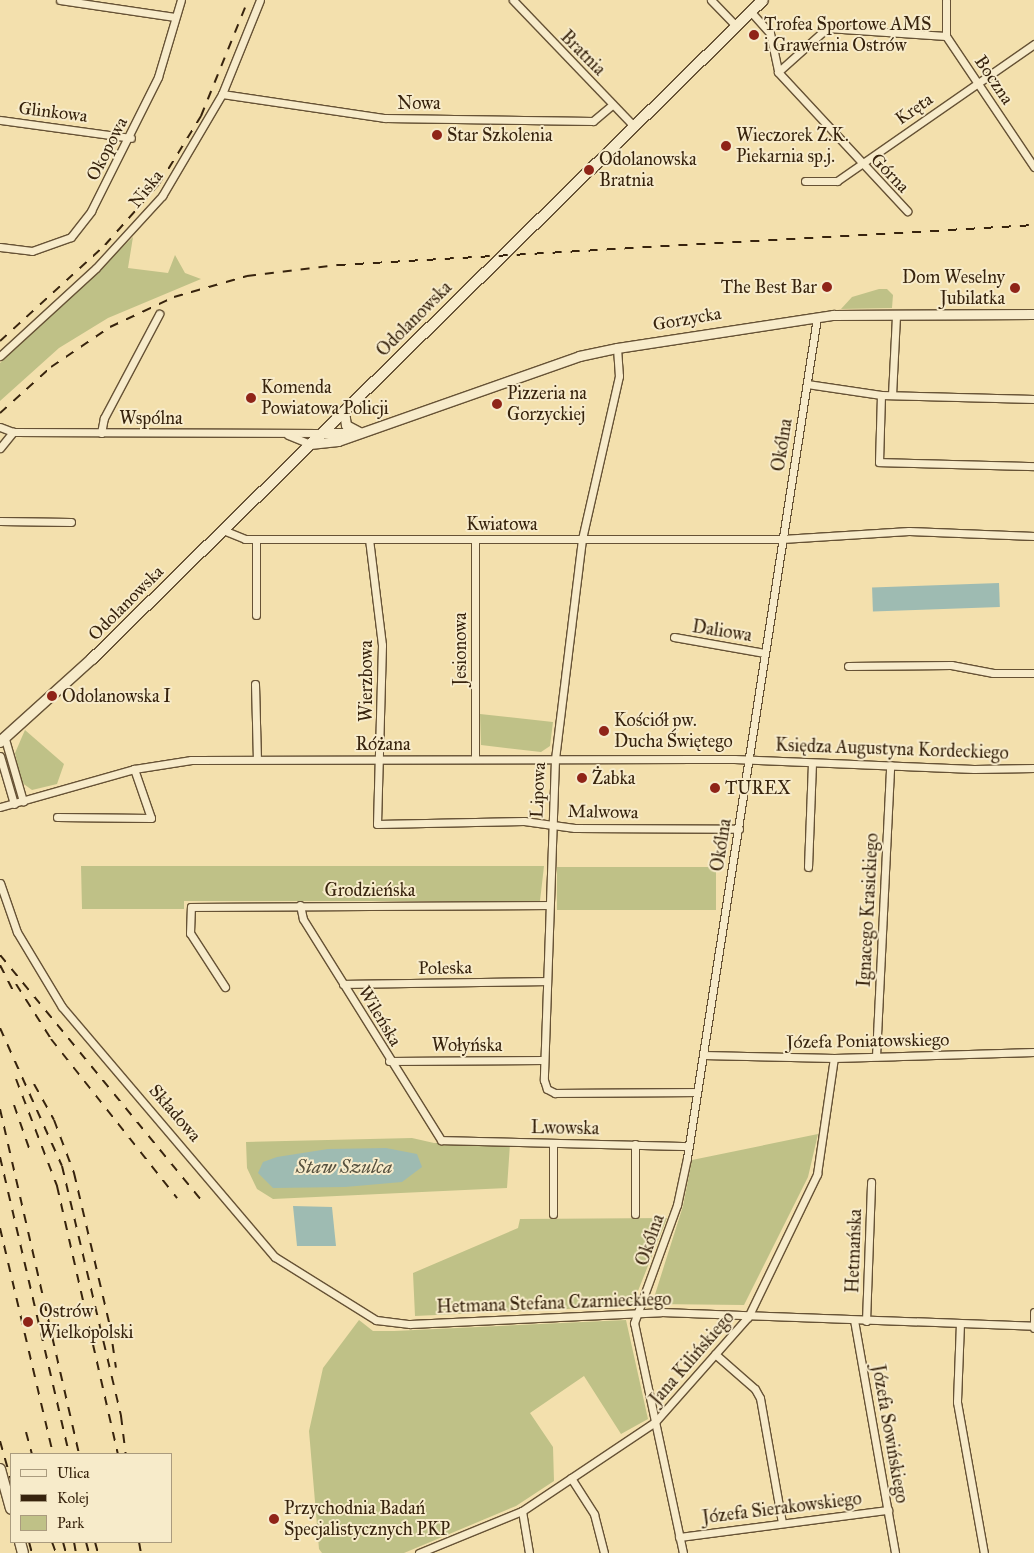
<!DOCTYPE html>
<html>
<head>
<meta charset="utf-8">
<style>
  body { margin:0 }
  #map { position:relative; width:1034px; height:1553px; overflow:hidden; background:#f3e0ad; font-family:"IM FELL Great Primer",serif }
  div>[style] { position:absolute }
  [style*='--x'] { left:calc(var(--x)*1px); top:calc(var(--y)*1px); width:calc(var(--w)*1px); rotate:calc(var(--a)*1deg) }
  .green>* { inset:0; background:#bfc187; transform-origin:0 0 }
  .water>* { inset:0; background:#9ebbb2; transform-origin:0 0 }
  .roads { filter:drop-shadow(1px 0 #665235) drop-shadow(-1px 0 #665235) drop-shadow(0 1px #665235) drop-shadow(0 -1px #665235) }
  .minor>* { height:7px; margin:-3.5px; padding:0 3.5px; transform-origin:3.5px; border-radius:3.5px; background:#f7ebca }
  .tertiary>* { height:9px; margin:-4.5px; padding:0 4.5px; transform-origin:4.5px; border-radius:4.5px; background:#f7ebca }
  .secondary>* { height:10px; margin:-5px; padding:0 5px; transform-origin:5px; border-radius:5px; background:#f7ebca }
  .rail>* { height:2px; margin-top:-1px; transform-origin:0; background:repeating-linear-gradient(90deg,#37230d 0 9px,transparent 0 18px) }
  .dots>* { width:14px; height:14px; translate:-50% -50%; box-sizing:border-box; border:2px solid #f7ebca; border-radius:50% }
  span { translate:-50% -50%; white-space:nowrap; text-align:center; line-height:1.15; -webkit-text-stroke:4px #f7ebca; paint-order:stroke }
  .poi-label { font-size:18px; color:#37230d }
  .left { translate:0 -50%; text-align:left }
  .right { translate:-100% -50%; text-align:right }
  .street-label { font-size:18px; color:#37230d }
  .water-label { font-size:19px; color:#56513f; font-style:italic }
  .legend { position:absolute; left:10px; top:1453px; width:162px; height:90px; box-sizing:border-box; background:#f7ebca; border:1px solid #aa9b7e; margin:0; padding:6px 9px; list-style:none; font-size:15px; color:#37230d }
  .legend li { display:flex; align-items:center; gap:10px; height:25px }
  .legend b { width:25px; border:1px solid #aa9b7e }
</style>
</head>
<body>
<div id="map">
  <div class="green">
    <i style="clip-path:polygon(133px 237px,128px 268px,168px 273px,175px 255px,185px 273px,201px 279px,108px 318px,59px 348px,0 401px,0 363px)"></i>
    <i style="clip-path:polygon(879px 289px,887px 289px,893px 295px,892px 308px,841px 309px,852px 297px)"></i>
    <i style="clip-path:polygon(480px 714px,553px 722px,550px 746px,541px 752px,481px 745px)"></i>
    <i style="clip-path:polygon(25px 730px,64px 764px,57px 784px,32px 790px,21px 782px,15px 753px)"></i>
    <i style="clip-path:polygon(81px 866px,544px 866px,540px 901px,184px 901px,184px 909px,82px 909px)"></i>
    <i style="left:557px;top:867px;width:159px;height:43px"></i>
    <i style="clip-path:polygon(818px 1134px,808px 1177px,744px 1305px,652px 1304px,683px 1206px,692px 1160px)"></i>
    <i style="clip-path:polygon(412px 1138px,434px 1143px,510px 1144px,507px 1188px,273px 1199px,257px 1189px,247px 1168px,246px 1142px)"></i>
    <i style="clip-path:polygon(667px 1218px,632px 1306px,415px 1316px,413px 1273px,518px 1228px,520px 1219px)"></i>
    <i style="clip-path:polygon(359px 1320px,373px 1331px,394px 1331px,626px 1320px,648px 1419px,621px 1434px,584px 1376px,530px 1413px,553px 1447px,554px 1481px,516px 1506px,404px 1553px,322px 1553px,319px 1549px,309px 1431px,323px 1368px)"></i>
  </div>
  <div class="water">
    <i style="left:999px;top:583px;width:24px;height:127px;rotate:88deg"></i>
    <i style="clip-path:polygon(386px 1148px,417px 1154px,422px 1167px,402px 1182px,345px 1187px,273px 1188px,258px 1173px,263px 1162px,277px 1157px,328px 1149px)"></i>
    <i style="clip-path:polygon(293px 1206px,332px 1207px,336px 1246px,297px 1246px)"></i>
  </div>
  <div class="roads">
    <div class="minor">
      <i style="--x:60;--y:0;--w:116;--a:8.4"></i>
      <i style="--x:513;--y:0;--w:175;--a:46.2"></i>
      <i style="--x:711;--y:0;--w:36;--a:46"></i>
      <i style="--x:751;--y:12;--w:28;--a:48"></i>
      <i style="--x:770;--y:33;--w:40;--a:78"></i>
      <i style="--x:778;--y:72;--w:190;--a:47.1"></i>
      <i style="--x:946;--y:36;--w:36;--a:-90"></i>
      <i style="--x:778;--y:72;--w:66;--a:-41.9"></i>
      <i style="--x:827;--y:28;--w:119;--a:3.8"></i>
      <i style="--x:946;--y:36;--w:158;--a:56.1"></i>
      <i style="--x:222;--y:94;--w:165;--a:8.4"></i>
      <i style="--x:385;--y:118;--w:208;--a:0.8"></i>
      <i style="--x:593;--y:121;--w:25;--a:-40"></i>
      <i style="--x:0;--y:120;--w:132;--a:7.8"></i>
      <i style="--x:805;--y:181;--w:32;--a:0"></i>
      <i style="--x:837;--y:181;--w:240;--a:-34.8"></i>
      <i style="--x:0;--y:247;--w:32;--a:7"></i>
      <i style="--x:32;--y:251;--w:41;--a:-19.7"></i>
      <i style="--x:71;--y:237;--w:33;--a:-52"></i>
      <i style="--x:91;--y:211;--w:150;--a:-63.4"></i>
      <i style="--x:158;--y:77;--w:80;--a:-73.4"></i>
      <i style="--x:617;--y:348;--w:28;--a:86"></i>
      <i style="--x:619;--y:376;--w:167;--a:102.8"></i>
      <i style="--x:582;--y:539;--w:222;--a:97"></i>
      <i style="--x:555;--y:759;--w:321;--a:92"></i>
      <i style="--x:544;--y:1080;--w:9;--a:72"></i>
      <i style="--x:547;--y:1089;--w:9;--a:27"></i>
      <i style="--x:555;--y:1093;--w:142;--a:-0.4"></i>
      <i style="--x:0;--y:356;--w:130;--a:-42.5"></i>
      <i style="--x:96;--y:268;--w:98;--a:-47.5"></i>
      <i style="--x:162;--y:196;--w:118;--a:-59.5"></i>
      <i style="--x:222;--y:94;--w:101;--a:-68"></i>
      <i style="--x:807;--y:384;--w:75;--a:8.5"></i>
      <i style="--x:881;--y:395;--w:153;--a:1.5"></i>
      <i style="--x:881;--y:395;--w:67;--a:91.7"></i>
      <i style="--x:879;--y:462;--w:155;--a:1.5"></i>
      <i style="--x:892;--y:395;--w:80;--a:-87.1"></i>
      <i style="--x:0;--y:427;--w:14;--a:21"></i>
      <i style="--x:13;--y:432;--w:308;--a:0.2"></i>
      <i style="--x:101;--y:433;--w:15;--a:-79"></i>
      <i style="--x:104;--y:418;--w:118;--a:-62.1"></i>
      <i style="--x:288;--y:435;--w:24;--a:22"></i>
      <i style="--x:0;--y:448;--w:21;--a:-51"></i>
      <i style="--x:0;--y:521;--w:71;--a:0.8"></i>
      <i style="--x:223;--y:530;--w:24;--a:22"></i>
      <i style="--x:245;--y:539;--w:537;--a:0"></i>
      <i style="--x:782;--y:539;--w:127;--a:-3.6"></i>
      <i style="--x:909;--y:531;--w:125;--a:2.3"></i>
      <i style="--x:369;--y:539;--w:107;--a:83"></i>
      <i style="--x:382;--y:645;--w:179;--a:91.6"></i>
      <i style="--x:377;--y:824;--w:147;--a:-1.2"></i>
      <i style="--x:524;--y:821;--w:51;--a:7.8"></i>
      <i style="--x:575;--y:828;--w:164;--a:0.3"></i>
      <i style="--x:256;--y:615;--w:76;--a:-90"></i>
      <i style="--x:674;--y:637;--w:92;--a:10"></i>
      <i style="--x:848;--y:666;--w:103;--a:-0.6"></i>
      <i style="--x:951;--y:665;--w:43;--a:10.8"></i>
      <i style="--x:993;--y:673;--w:41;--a:0"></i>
      <i style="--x:255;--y:684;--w:75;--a:88.5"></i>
      <i style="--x:5;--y:739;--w:65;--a:73.8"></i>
      <i style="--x:0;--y:756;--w:50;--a:73.7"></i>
      <i style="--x:475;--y:759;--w:220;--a:-90"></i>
      <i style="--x:0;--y:807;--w:139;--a:-15.8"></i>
      <i style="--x:134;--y:769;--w:58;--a:-9"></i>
      <i style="--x:191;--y:760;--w:543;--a:-0.11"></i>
      <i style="--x:734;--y:759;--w:240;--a:2.4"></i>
      <i style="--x:974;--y:769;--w:60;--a:-1"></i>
      <i style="--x:57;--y:817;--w:94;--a:0.6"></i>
      <i style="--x:151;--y:818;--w:52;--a:-109.1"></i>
      <i style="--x:808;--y:867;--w:104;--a:-87.8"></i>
      <i style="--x:0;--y:883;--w:52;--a:70.9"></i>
      <i style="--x:17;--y:932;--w:87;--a:59"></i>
      <i style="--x:62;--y:1007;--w:328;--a:49.6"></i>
      <i style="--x:275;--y:1257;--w:119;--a:32"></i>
      <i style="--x:376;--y:1320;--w:34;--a:7"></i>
      <i style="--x:410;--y:1324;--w:251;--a:-2.7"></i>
      <i style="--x:661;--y:1312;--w:373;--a:2.1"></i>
      <i style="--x:300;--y:905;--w:14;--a:78"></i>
      <i style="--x:303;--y:919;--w:261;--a:58"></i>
      <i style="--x:441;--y:1140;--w:248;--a:1.4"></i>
      <i style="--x:343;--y:984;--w:204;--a:-0.8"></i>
      <i style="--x:225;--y:987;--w:64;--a:-122.9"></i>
      <i style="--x:190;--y:933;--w:26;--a:-88"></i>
      <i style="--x:191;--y:907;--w:358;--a:-0.3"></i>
      <i style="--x:703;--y:1055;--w:131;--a:1.3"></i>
      <i style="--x:834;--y:1058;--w:200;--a:-1.7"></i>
      <i style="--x:876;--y:1056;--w:291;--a:-87.2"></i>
      <i style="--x:389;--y:1061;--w:155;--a:-0.4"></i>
      <i style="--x:635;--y:1144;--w:70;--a:90"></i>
      <i style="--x:553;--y:1214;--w:71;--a:-90"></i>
      <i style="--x:1034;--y:1312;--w:16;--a:90"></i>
      <i style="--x:854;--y:1320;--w:237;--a:80"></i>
      <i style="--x:866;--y:1321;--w:139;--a:-87.9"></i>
      <i style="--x:960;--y:1323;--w:79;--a:92.2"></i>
      <i style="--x:957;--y:1402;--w:153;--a:79.9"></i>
      <i style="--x:715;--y:1354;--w:53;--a:41.2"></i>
      <i style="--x:755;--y:1389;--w:10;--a:61"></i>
      <i style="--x:760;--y:1398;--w:127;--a:80"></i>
      <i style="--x:571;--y:1478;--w:43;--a:57.4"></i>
      <i style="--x:594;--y:1514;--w:40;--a:75.6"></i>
      <i style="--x:522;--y:1511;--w:43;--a:80.5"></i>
      <i style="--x:679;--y:1537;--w:211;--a:-7.4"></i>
      <i style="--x:419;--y:1553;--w:111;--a:-22.2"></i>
      <i style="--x:522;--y:1511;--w:160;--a:-33.8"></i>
      <i style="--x:655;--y:1422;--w:140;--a:-48.5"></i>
      <i style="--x:748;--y:1317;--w:159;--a:-64.2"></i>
      <i style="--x:817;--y:1174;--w:117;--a:-81.7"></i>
      <i style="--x:683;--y:1553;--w:235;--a:-102"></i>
      <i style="--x:634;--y:1323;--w:126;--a:-70"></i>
      <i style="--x:677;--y:1205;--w:48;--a:-78"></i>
      <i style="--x:687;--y:1158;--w:851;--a:-81.21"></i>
    </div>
    <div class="tertiary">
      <i style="--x:344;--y:411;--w:14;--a:82"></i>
      <i style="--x:346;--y:425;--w:15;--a:28"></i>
      <i style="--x:321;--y:433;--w:30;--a:0"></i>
      <i style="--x:310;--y:444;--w:28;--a:-6"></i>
      <i style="--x:338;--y:441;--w:256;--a:-19.4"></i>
      <i style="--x:579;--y:356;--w:39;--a:-12"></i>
      <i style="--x:617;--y:348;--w:219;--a:-8.7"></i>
      <i style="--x:833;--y:315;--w:201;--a:-0.3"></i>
    </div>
    <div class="secondary">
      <i style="--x:0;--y:742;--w:124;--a:-42.1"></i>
      <i style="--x:92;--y:659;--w:940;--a:-44.48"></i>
      <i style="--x:0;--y:1469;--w:41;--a:74.6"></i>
      <i style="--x:20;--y:1542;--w:11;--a:75"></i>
    </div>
  </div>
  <div class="rail">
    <i style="--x:0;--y:341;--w:142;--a:-42.4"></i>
    <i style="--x:105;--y:245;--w:81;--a:-48.5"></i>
    <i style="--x:159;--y:184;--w:80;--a:-58.3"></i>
    <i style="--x:201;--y:116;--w:125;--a:-67.9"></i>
    <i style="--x:0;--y:413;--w:69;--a:-42"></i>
    <i style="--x:51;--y:367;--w:71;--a:-34.1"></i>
    <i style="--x:110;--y:327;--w:71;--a:-25.1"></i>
    <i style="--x:174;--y:297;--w:76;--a:-16"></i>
    <i style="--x:247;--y:276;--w:91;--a:-7"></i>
    <i style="--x:337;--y:265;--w:698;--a:-3.28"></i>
    <i style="--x:0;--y:955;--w:320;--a:50.6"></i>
    <i style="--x:0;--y:965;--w:35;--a:63"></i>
    <i style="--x:16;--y:984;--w:65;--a:57.5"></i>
    <i style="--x:51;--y:1039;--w:203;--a:51.6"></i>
    <i style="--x:0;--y:1028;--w:151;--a:65.8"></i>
    <i style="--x:62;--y:1166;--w:257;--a:76.7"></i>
    <i style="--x:121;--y:1416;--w:38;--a:83"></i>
    <i style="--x:16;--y:1079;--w:115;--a:69"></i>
    <i style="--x:57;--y:1186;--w:275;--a:77.2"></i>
    <i style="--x:34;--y:1084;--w:41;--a:60.9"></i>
    <i style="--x:54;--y:1120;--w:57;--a:69.3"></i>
    <i style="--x:74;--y:1173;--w:157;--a:76.8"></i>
    <i style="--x:110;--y:1326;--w:42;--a:81.9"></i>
    <i style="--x:14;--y:1105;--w:46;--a:70.8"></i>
    <i style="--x:0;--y:1109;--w:354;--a:77.1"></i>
    <i style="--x:0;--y:1157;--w:305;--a:76.9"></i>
    <i style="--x:0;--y:1228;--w:232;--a:76.8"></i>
    <i style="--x:26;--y:1432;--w:23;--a:75"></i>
    <i style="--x:0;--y:1441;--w:41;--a:74.2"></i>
    <i style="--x:29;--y:1542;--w:11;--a:75"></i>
    <i style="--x:52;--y:1542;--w:12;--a:70"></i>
    <i style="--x:63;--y:1542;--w:11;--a:75"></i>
    <i style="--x:74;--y:1542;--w:11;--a:80"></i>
    <i style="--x:86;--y:1542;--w:11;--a:75"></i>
    <i style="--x:95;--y:1542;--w:11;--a:75"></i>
    <i style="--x:139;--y:1542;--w:11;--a:80"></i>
  </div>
  <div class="dots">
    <i style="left:754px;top:35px;background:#8f2418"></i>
    <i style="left:437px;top:135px;background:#8f2418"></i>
    <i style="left:726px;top:146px;background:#8f2418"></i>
    <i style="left:589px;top:170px;background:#8f2418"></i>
    <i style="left:827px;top:287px;background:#8f2418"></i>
    <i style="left:1015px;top:288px;background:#8f2418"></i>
    <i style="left:251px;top:398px;background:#8f2418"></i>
    <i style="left:497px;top:404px;background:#8f2418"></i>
    <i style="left:52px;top:696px;background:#8f2418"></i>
    <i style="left:604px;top:731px;background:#8f2418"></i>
    <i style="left:582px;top:778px;background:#8f2418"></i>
    <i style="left:715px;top:788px;background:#8f2418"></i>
    <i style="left:28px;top:1322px;background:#8f2418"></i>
    <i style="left:274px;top:1519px;background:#8f2418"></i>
  </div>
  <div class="poi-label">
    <span class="left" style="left:764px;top:35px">Trofea Sportowe AMS<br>i Grawernia Ostrów</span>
    <span class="left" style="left:447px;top:135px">Star Szkolenia</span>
    <span class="left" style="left:736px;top:146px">Wieczorek Z.K.<br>Piekarnia sp.j.</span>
    <span class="left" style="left:599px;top:170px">Odolanowska<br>Bratnia</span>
    <span class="right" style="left:1005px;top:288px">Dom Weselny<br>Jubilatka</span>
    <span class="right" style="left:817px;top:287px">The Best Bar</span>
    <span class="left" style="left:261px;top:398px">Komenda<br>Powiatowa Policji</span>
    <span class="left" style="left:507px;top:404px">Pizzeria na<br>Gorzyckiej</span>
    <span class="left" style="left:62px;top:696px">Odolanowska I</span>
    <span class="left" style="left:614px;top:731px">Kościół pw.<br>Ducha Świętego</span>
    <span class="left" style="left:592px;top:778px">Żabka</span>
    <span class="left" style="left:725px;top:788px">TUREX</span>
    <span class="left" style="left:39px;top:1322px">Ostrów<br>Wielkopolski</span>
    <span class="left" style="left:284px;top:1519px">Przychodnia Badań<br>Specjalistycznych PKP</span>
  </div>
  <div class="street-label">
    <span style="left:583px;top:53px;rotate:45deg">Bratnia</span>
    <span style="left:994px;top:80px;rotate:56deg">Boczna</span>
    <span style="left:419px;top:103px">Nowa</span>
    <span style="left:914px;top:109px;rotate:-35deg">Kręta</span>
    <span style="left:53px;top:112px;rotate:7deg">Glinkowa</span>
    <span style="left:107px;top:149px;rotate:-63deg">Okopowa</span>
    <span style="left:890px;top:173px;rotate:46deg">Górna</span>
    <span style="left:146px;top:189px;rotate:-52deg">Niska</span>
    <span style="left:414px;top:319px;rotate:-45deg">Odolanowska</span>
    <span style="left:687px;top:319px;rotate:-10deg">Gorzycka</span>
    <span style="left:151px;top:418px">Wspólna</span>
    <span style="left:782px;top:445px;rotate:-81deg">Okólna</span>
    <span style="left:502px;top:524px">Kwiatowa</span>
    <span style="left:126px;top:603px;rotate:-45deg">Odolanowska</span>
    <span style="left:722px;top:631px;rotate:9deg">Daliowa</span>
    <span style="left:460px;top:649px;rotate:-90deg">Jesionowa</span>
    <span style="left:366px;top:681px;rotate:-90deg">Wierzbowa</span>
    <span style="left:383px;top:744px">Różana</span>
    <span style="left:892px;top:749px;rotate:2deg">Księdza Augustyna Kordeckiego</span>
    <span style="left:538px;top:790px;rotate:-87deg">Lipowa</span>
    <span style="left:603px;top:812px;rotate:1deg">Malwowa</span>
    <span style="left:721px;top:845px;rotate:-81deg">Okólna</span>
    <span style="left:370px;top:890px">Grodzieńska</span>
    <span style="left:868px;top:910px;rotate:-87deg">Ignacego Krasickiego</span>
    <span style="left:445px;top:968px;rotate:-1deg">Poleska</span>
    <span style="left:380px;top:1016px;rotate:59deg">Wileńska</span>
    <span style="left:868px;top:1041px;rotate:-1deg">Józefa Poniatowskiego</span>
    <span style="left:467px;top:1045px">Wołyńska</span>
    <span style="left:175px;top:1113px;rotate:49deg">Składowa</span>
    <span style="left:565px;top:1128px;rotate:1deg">Lwowska</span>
    <span style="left:650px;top:1240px;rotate:-71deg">Okólna</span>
    <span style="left:854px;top:1251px;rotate:-88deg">Hetmańska</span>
    <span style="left:554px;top:1303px;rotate:-2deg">Hetmana Stefana Czarnieckiego</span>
    <span style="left:692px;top:1358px;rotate:-49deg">Jana Kilińskiego</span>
    <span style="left:890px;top:1434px;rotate:80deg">Józefa Sowińskiego</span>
    <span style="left:782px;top:1508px;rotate:-7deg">Józefa Sierakowskiego</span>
  </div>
  <div class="water-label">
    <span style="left:344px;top:1167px">Staw Szulca</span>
  </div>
  <ul class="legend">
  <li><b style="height:6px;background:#f7ebca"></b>Ulica</li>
  <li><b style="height:6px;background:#37230d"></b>Kolej</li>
  <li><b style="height:14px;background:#bfc187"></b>Park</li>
  </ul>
</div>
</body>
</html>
